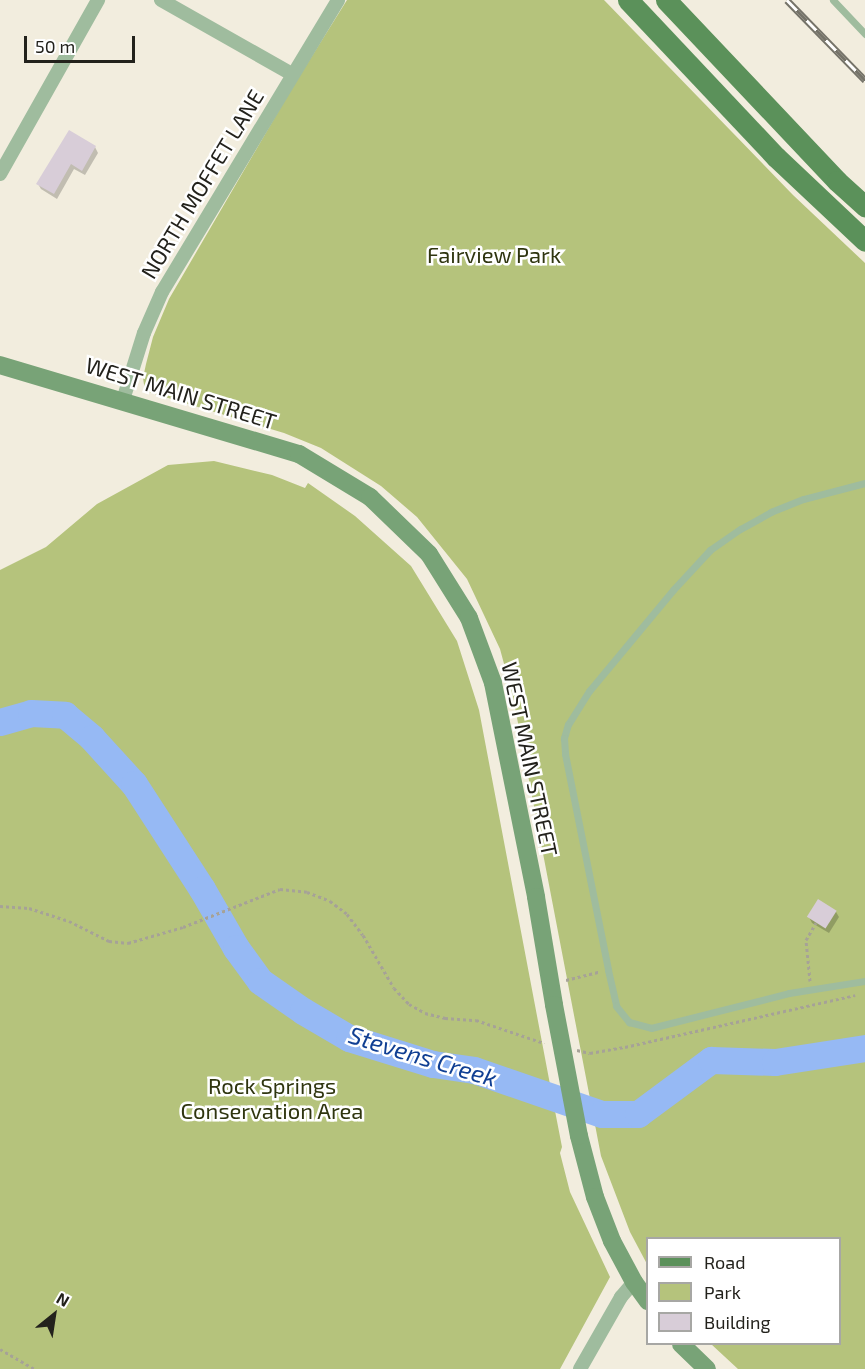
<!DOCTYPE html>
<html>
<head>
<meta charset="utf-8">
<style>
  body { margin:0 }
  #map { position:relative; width:865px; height:1369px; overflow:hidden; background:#f2edde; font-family:"Exo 2",sans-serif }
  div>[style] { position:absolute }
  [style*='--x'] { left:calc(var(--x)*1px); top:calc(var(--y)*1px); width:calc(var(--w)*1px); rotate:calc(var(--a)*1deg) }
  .green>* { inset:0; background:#b5c37c }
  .shadow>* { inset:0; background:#0003 }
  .river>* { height:27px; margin:-13.5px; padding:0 13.5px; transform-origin:13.5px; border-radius:13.5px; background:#96b9f4 }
  .building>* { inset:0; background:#d8cdd8; transform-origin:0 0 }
  .path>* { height:3px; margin-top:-1.5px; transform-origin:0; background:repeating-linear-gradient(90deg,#a6a297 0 3px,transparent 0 6px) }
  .lane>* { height:7px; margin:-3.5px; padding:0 3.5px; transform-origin:3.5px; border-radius:3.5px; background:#9fbc9e }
  .street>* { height:14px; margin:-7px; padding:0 7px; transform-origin:7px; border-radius:7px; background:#9fbc9e }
  .secondary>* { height:18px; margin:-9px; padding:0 9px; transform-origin:9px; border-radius:9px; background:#78a377 }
  .primary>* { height:21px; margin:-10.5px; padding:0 10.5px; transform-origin:10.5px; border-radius:10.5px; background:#5b915a }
  .rail>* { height:7px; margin-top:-3.5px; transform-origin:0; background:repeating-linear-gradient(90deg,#fff 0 14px,#757369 0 28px); box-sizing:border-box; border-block:2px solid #757369 }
  .secondary-bridge>* { height:18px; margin:-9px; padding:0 9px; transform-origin:9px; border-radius:9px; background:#78a377 }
  span { translate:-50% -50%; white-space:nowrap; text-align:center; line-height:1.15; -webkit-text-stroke:5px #fff; paint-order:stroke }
  .street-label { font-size:22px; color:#23221c }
  .park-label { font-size:22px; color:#2f350f }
  .water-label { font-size:24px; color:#103f93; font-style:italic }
  .legend { position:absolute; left:646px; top:1237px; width:195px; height:108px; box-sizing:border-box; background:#fff; border:2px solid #a7a7a4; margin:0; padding:8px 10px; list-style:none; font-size:18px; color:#23221c }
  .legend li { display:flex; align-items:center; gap:12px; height:30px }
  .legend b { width:30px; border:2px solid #a7a7a4 }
  .north { position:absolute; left:24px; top:1285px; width:60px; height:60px; -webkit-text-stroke:4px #fff; paint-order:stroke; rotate:30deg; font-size:16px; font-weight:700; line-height:24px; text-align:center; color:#23221c }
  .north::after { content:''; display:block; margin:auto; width:21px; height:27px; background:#23221c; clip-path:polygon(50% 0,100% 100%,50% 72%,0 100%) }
  .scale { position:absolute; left:24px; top:36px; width:111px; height:27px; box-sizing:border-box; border:3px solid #23221c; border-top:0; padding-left:8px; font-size:18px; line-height:21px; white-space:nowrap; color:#23221c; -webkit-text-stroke:4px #fff; paint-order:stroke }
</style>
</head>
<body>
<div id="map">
  <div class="green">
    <i style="clip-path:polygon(347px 0,604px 0,793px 195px,865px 263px,865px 1369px,738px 1369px,711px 1344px,840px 1344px,840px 1238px,648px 1238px,647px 1264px,630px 1232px,601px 1156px,513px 697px,500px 649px,467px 579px,417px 517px,381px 486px,321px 448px,284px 433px,145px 391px,143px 378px,146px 364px,153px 337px,169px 299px,292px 88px)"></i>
    <i style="clip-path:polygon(214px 461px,272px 475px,305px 488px,308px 483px,355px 516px,411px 566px,457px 641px,479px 710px,556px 1116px,562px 1147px,560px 1153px,570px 1192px,610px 1277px,560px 1369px,0 1369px,0 570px,46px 547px,97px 504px,168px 465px)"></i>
  </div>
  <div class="shadow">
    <i style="clip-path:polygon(69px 132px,95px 147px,98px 153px,85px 175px,74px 169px,57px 199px,41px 189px,38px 184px)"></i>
    <i style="clip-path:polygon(836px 912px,839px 917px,829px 933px,812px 923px,809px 917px)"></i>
  </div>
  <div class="river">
    <i style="--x:0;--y:722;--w:32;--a:-16"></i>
    <i style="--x:31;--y:713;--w:34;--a:3"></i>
    <i style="--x:65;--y:715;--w:35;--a:40"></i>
    <i style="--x:92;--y:738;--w:62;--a:47.6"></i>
    <i style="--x:134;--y:784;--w:125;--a:57.1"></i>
    <i style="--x:202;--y:889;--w:68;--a:60"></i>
    <i style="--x:236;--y:948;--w:41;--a:54"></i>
    <i style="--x:260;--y:981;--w:52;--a:34.9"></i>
    <i style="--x:303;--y:1011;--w:53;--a:30.4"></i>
    <i style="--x:349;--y:1038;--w:88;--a:17.2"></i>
    <i style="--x:433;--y:1064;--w:41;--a:8.3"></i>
    <i style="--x:474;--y:1070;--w:135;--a:19"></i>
    <i style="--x:602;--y:1114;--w:36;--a:0"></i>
    <i style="--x:638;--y:1114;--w:91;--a:-36.5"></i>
    <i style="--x:711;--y:1060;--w:64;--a:1.8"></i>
    <i style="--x:775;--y:1062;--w:91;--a:-8.8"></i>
  </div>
  <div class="building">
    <i style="clip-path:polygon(69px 130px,96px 146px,82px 171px,71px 164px,54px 194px,36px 184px)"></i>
    <i style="left:818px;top:899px;width:22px;height:21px;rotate:32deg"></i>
  </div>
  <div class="path">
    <i style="--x:0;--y:906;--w:29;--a:4"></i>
    <i style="--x:29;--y:908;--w:42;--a:18"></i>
    <i style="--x:69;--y:921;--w:45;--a:26.6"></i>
    <i style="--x:109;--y:941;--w:19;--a:6"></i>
    <i style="--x:128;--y:943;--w:57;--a:-16.2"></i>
    <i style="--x:183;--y:927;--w:104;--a:-21.4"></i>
    <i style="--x:280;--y:889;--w:27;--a:6"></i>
    <i style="--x:307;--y:892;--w:25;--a:21"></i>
    <i style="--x:330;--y:901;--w:21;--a:37"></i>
    <i style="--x:347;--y:914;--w:26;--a:53"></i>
    <i style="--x:363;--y:935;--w:61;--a:59.7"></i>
    <i style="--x:394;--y:988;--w:22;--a:47"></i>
    <i style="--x:409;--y:1004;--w:18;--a:29"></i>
    <i style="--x:425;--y:1013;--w:21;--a:14"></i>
    <i style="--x:445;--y:1018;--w:31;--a:4"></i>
    <i style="--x:476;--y:1020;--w:72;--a:18.7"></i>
    <i style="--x:566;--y:980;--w:34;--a:-14"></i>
    <i style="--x:810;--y:981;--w:41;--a:-95.6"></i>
    <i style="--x:806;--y:940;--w:20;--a:-60"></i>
    <i style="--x:577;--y:1050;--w:13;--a:13"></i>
    <i style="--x:590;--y:1053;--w:36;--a:-10"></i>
    <i style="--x:625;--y:1047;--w:236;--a:-12.7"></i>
    <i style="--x:0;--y:1349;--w:39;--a:30"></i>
  </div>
  <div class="lane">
    <i style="--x:833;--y:0;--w:47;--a:46.7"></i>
    <i style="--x:865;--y:483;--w:64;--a:165.5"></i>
    <i style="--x:803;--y:499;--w:35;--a:158"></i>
    <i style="--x:771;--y:512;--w:35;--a:151"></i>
    <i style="--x:740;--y:529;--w:37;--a:145"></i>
    <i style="--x:710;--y:550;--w:54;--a:132.8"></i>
    <i style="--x:673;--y:590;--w:131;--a:129.7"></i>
    <i style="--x:589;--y:691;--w:39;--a:122"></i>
    <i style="--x:568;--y:724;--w:15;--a:106"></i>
    <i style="--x:564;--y:738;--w:16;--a:86"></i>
    <i style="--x:565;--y:754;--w:220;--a:78.7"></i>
    <i style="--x:608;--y:970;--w:37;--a:77"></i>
    <i style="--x:616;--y:1006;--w:21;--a:51"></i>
    <i style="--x:629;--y:1022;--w:23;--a:15"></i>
    <i style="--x:651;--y:1028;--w:142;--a:-14.2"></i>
    <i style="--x:789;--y:993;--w:77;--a:-9"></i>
  </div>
  <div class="street">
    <i style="--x:161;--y:0;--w:150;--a:29.5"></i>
    <i style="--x:0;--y:174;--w:200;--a:-60.6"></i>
    <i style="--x:123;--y:400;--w:70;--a:-72.6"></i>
    <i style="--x:144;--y:333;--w:45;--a:-66.3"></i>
    <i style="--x:162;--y:292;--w:341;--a:-58.9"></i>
    <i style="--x:580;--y:1369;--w:83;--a:-60.3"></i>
    <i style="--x:621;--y:1297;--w:20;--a:-49"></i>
  </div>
  <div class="secondary">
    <i style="--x:0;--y:365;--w:312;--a:16.6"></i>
    <i style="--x:299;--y:454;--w:83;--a:31.2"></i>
    <i style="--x:370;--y:497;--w:82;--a:44"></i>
    <i style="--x:429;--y:554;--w:75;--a:58"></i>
    <i style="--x:469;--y:618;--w:69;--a:69.7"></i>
    <i style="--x:493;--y:683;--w:218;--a:78.6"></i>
    <i style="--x:536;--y:897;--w:109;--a:80.5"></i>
    <i style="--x:579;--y:1136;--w:63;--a:75.3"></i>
    <i style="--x:595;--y:1197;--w:47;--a:68.9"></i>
    <i style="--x:612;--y:1241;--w:47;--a:61.8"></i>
    <i style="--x:634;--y:1282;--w:24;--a:54"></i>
    <i style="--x:681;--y:1344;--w:36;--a:44"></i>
  </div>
  <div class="primary">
    <i style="--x:628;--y:0;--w:216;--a:46.7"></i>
    <i style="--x:776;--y:157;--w:122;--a:43.3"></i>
    <i style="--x:666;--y:0;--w:249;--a:46.6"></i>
    <i style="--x:837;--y:181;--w:38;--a:42"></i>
  </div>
  <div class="rail">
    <i style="--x:787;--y:0;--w:112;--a:45.7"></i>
  </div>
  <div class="secondary-bridge">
    <i style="--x:554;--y:1005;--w:133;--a:79.2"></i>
  </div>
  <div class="street-label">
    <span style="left:202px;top:184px;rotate:-59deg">NORTH MOFFET LANE</span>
    <span style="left:181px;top:393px;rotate:17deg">WEST MAIN STREET</span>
    <span style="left:530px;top:759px;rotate:78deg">WEST MAIN STREET</span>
  </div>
  <div class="park-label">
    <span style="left:494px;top:255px">Fairview Park</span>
    <span style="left:272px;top:1098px">Rock Springs<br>Conservation Area</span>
  </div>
  <div class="water-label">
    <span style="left:423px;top:1056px;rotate:17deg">Stevens Creek</span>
  </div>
  <ul class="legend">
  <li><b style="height:8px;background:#5b915a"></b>Road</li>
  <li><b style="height:16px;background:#b5c37c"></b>Park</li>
  <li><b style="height:16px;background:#d8cdd8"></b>Building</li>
  </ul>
  <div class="north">N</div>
  <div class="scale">50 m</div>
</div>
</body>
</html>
